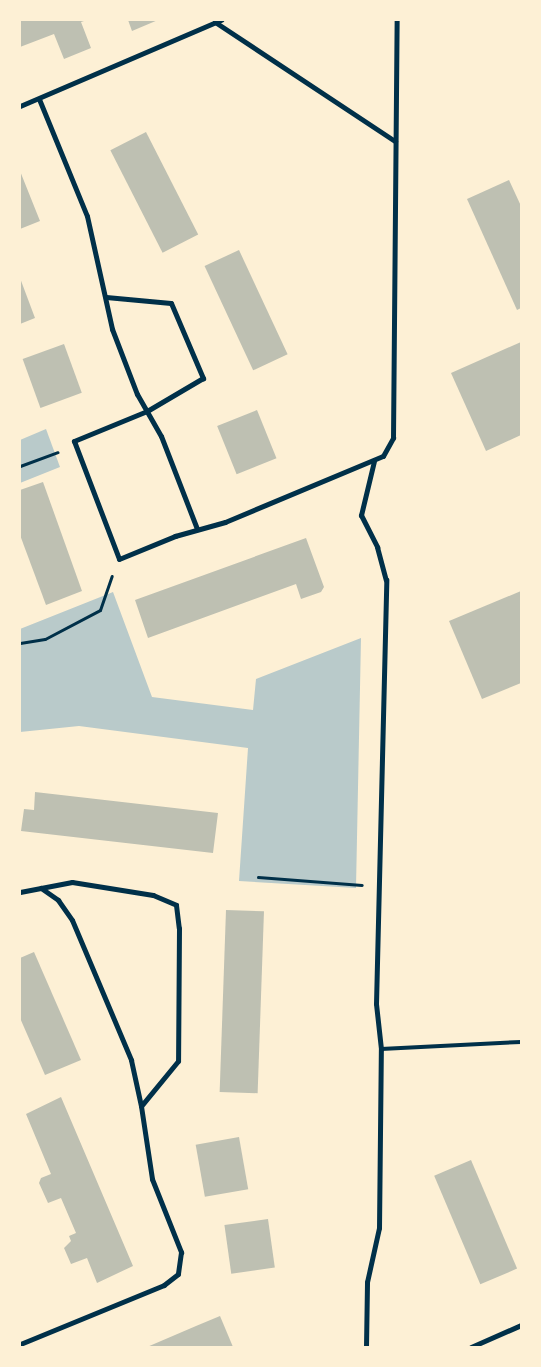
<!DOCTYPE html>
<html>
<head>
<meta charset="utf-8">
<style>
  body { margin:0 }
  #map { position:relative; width:541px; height:1367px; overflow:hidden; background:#fdf0d5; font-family:Ubuntu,sans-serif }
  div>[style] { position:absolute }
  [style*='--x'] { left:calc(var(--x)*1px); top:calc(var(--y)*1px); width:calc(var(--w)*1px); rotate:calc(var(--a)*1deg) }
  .green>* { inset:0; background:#b9caca }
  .building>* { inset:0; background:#bec0b2; transform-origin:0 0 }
  .path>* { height:3px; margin:-1.5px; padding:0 1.5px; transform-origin:1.5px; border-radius:1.5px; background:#003049 }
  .service>* { height:4px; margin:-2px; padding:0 2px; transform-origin:2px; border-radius:2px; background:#003049 }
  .pedestrian>* { height:4.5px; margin:-2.25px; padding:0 2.25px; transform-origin:2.25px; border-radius:2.25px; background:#003049 }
  .minor>* { height:5px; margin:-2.5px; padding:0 2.5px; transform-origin:2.5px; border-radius:2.5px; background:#003049 }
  span { translate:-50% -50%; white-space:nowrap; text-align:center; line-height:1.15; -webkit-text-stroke:5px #fdf0d5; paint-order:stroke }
  .frame { position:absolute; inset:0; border:21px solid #fdf0d5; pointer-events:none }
</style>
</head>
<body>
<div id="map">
  <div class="green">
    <i style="clip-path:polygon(46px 429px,60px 467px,20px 483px,20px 440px)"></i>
    <i style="clip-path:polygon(113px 592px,152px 697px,253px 710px,256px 679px,361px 638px,356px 888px,239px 881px,248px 748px,79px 726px,20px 732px,20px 629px)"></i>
  </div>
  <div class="building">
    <i style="clip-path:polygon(20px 20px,87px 20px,81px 22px,91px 48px,64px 59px,54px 34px,20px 47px)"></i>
    <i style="clip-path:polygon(128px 20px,158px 20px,132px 31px)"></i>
    <i style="left:146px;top:132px;width:115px;height:40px;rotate:63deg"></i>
    <i style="clip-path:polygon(20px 171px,40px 221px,20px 229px)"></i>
    <i style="clip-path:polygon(509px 180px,521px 206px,521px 308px,517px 310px,467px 199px)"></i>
    <i style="left:239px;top:250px;width:115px;height:38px;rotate:65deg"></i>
    <i style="clip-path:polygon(20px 278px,35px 318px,20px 324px)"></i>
    <i style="clip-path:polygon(521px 342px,521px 435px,486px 451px,451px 373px)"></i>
    <i style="left:64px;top:344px;width:52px;height:44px;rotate:70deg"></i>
    <i style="left:257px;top:410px;width:52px;height:43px;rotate:68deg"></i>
    <i style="clip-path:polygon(43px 482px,82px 591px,46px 605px,20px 535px,20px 490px)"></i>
    <i style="clip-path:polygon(306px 538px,324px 587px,321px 592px,301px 599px,296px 584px,148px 638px,135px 600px)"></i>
    <i style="clip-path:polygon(521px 591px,521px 683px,482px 699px,449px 621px)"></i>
    <i style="clip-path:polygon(35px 792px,218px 813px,213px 853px,21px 831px,24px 809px,34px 810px)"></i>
    <i style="left:226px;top:910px;width:38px;height:182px;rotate:2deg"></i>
    <i style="clip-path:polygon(34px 952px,81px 1060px,45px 1075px,20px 1018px,20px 958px)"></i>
    <i style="clip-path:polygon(61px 1097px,133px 1266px,97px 1283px,87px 1258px,71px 1264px,64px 1248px,71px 1241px,69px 1236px,76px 1233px,61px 1198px,48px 1203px,39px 1183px,41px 1178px,51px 1174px,26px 1114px)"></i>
    <i style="left:239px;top:1137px;width:53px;height:44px;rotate:80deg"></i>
    <i style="left:471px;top:1160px;width:118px;height:40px;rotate:67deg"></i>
    <i style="left:268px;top:1219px;width:49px;height:44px;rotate:82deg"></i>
    <i style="clip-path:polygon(220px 1316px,233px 1347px,147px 1347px,196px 1326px)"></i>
  </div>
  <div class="path">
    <i style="--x:20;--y:466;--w:40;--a:-20.2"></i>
    <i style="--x:20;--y:643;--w:25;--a:-9"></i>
    <i style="--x:45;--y:639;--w:62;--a:-27.8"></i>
    <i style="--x:100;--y:610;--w:36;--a:-71"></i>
    <i style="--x:258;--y:877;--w:104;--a:4.4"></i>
  </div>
  <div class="service">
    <i style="--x:381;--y:1049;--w:140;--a:-2.9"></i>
  </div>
  <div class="pedestrian">
    <i style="--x:376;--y:1004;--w:424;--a:-88.6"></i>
  </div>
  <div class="minor">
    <i style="--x:215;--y:22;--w:216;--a:33.5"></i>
    <i style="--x:39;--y:99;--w:126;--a:67.7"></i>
    <i style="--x:87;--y:216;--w:116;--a:77.5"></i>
    <i style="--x:112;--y:329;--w:70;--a:69"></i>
    <i style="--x:137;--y:394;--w:48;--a:60.3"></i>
    <i style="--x:161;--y:436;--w:100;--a:68.8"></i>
    <i style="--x:20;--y:106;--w:219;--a:-23.2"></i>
    <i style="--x:106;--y:297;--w:65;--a:5.3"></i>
    <i style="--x:171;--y:303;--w:82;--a:66.9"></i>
    <i style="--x:203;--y:378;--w:65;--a:149.5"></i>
    <i style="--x:147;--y:411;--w:79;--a:157.7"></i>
    <i style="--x:74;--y:441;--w:126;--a:69.1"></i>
    <i style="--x:119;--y:559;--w:61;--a:-22.3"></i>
    <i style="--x:175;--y:536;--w:52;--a:-15.6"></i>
    <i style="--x:225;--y:522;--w:171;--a:-22.7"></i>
    <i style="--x:383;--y:456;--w:21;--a:-61"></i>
    <i style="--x:393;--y:438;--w:418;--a:-89.5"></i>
    <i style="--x:374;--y:461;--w:56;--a:103.5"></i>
    <i style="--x:361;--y:515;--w:36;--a:63"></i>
    <i style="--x:377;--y:547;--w:34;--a:75"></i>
    <i style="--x:41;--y:888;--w:21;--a:35"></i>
    <i style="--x:58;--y:900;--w:24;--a:55"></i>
    <i style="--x:72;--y:920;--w:152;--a:67.1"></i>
    <i style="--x:131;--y:1060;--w:47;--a:77.7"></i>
    <i style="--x:20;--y:892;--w:53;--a:-10.9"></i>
    <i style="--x:72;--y:882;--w:82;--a:9.1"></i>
    <i style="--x:153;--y:895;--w:25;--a:23"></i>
    <i style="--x:176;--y:905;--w:23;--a:83"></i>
    <i style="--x:179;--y:928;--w:133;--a:90.4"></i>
    <i style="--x:178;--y:1061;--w:58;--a:129.4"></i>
    <i style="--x:141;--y:1106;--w:74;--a:81.4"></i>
    <i style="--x:152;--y:1179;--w:79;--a:68.3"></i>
    <i style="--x:181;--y:1252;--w:22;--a:98"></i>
    <i style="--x:178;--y:1274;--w:18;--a:142"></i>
    <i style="--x:164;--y:1285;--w:156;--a:157.7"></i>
    <i style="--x:366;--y:1347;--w:65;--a:-89.1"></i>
    <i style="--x:367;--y:1282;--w:55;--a:-77.5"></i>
    <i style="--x:379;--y:1228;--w:179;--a:-89.4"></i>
    <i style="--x:381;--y:1049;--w:45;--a:-96.3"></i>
    <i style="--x:471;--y:1347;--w:55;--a:-23.7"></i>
  </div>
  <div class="frame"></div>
</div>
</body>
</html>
